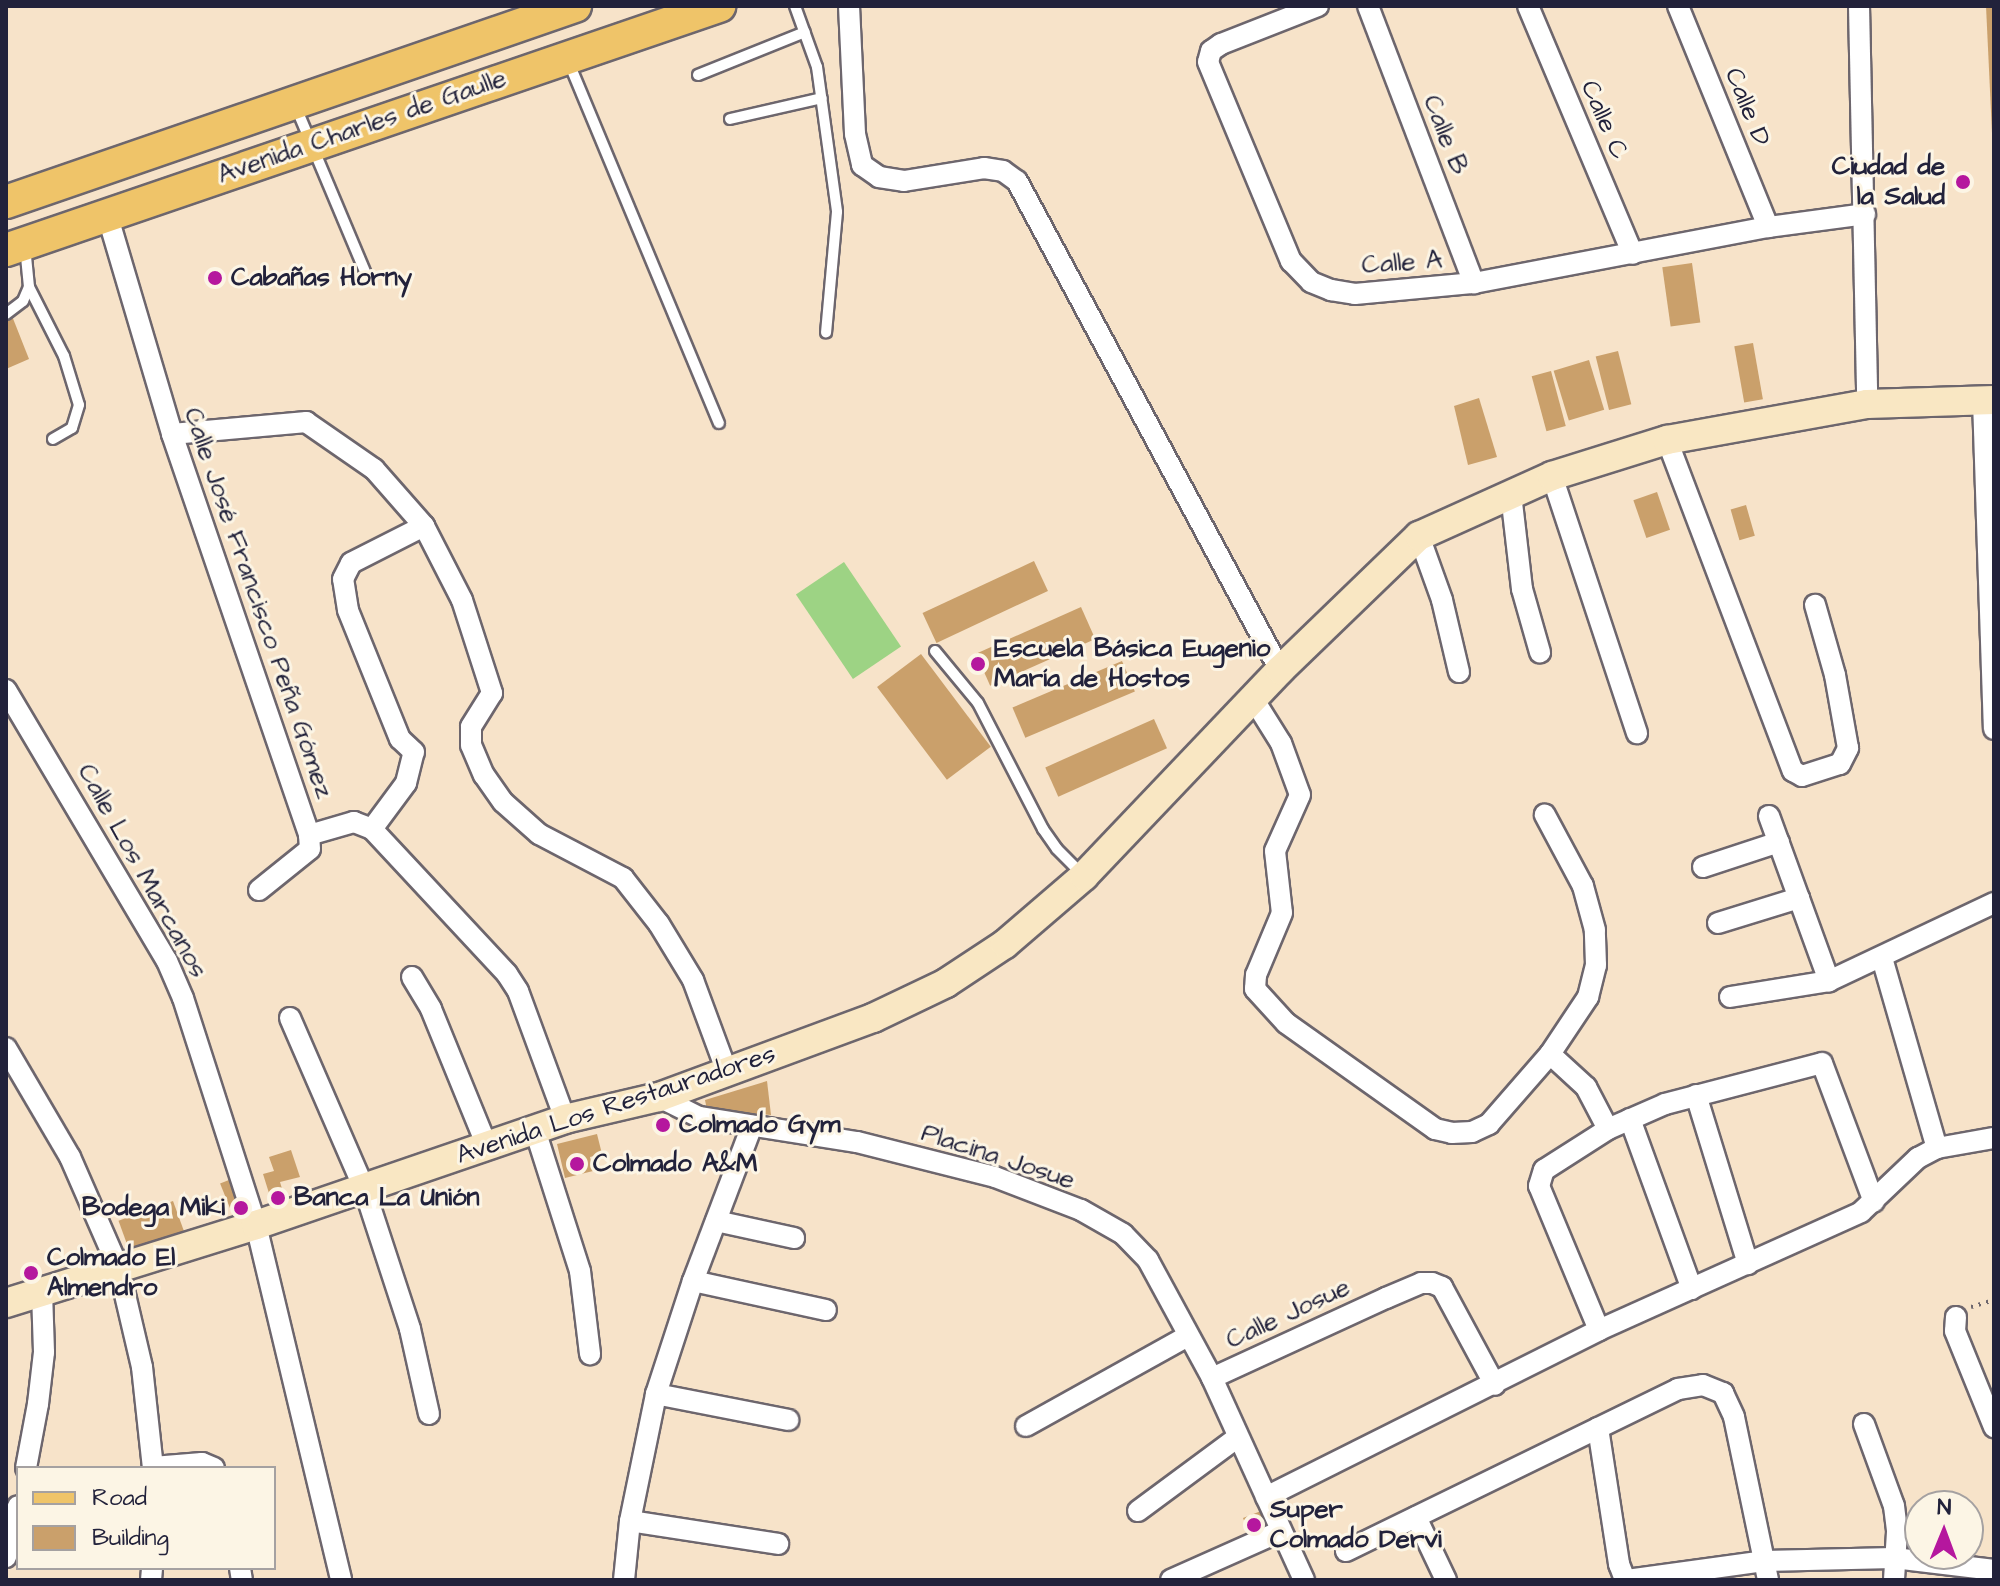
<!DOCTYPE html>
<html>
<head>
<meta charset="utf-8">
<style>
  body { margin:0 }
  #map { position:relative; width:2000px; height:1586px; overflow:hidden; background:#f7e3c9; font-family:"Architects Daughter",sans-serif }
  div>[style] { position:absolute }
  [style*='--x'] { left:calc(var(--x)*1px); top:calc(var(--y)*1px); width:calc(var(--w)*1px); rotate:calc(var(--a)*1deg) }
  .green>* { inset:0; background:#9dd384; transform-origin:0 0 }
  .building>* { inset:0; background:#caa06b; transform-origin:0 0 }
  .path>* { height:4px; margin-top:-2px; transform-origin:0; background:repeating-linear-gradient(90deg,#6d666d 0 2px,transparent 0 8px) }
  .roads { filter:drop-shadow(2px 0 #6d666d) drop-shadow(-2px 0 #6d666d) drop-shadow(0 2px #6d666d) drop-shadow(0 -2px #6d666d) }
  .lane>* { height:10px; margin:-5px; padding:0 5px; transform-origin:5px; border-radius:5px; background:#fff }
  .street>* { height:20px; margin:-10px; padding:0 10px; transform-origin:10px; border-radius:10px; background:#fff }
  .secondary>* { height:28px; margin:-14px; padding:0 14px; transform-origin:14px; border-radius:14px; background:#f9e7c3 }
  .primary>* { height:32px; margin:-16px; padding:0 16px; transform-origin:16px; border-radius:16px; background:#efc469 }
  .dots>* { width:22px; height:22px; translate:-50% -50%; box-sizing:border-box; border:4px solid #fcf5e5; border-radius:50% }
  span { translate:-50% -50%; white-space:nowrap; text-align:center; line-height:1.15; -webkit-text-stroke:6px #fcf5e5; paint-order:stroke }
  .street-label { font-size:26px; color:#22223b }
  .poi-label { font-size:26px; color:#22223b; font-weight:700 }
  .right { translate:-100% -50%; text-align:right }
  .left { translate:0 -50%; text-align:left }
  .frame { position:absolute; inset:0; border:8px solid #22223b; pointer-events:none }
  .legend { position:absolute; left:16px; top:1466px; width:260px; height:104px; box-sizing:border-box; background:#fcf5e5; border:2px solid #a5a1a1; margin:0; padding:10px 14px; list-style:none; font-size:24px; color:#22223b }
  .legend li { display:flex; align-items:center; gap:16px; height:40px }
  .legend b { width:40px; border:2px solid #a5a1a1 }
  .north { position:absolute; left:1904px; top:1490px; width:80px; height:80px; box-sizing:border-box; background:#fcf5e5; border:2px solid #a5a1a1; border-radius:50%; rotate:1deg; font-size:22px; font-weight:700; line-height:32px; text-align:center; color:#22223b }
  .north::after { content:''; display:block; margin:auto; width:28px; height:36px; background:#b5179e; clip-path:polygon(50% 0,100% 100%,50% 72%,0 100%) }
</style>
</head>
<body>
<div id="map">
  <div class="green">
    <i style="left:844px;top:562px;width:102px;height:58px;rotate:56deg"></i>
  </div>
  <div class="building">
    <i style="clip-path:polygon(1986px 6px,1994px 6px,1994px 133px,1992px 133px)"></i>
    <i style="left:1692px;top:263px;width:60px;height:30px;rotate:82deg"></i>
    <i style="clip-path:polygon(12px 316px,29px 359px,6px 369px,6px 318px)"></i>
    <i style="left:1753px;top:343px;width:57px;height:19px;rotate:80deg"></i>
    <i style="left:1618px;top:351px;width:55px;height:23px;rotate:76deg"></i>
    <i style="left:1589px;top:360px;width:52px;height:37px;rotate:73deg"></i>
    <i style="left:1551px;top:371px;width:57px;height:20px;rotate:75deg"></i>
    <i style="clip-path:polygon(1479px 398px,1497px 457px,1468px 465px,1454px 406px)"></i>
    <i style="left:1657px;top:492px;width:40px;height:25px;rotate:71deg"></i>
    <i style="left:1746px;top:505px;width:32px;height:16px;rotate:74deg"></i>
    <i style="left:1034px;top:561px;width:33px;height:123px;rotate:65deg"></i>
    <i style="left:1081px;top:607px;width:35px;height:115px;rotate:66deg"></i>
    <i style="left:921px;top:654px;width:116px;height:55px;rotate:53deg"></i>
    <i style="left:1122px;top:661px;width:33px;height:119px;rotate:67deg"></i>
    <i style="left:1154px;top:719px;width:32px;height:119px;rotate:66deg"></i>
    <i style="clip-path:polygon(767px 1081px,771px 1115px,707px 1110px,705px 1100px)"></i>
    <i style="clip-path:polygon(597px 1134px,602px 1154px,590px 1157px,593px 1171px,565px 1178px,557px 1144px)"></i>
    <i style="clip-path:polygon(291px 1150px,300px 1177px,280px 1182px,286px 1202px,273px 1206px,263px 1174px,274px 1171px,269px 1157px)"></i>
    <i style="left:234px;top:1178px;width:35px;height:15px;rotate:68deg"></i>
    <i style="left:173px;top:1201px;width:33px;height:58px;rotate:70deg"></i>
    <i style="clip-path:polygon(1261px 1511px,1265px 1522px,1262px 1528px,1249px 1533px,1243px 1518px)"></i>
  </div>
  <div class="path">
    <i style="--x:1971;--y:1307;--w:24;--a:-17"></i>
  </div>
  <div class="roads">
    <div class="lane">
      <i style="--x:795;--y:6;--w:65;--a:70.2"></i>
      <i style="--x:817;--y:67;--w:146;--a:82.1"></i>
      <i style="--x:837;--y:212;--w:121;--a:95.2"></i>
      <i style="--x:569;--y:63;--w:390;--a:67.4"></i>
      <i style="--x:698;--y:75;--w:115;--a:-21.9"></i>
      <i style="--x:295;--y:105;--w:186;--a:67.2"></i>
      <i style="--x:730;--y:119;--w:94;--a:-12.9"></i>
      <i style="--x:29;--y:287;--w:77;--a:63.1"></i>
      <i style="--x:64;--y:356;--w:51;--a:73"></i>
      <i style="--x:79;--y:405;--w:24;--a:107"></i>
      <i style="--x:72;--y:428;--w:22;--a:150"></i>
      <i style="--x:6;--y:314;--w:21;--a:-37"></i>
      <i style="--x:23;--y:301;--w:15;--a:-67"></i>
      <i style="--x:29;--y:287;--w:41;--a:-95.6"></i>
      <i style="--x:935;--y:651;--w:67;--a:50.4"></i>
      <i style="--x:978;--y:703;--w:142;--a:62.7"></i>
      <i style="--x:1043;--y:829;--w:24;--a:55"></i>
      <i style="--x:1057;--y:849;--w:37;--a:45"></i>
    </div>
    <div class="street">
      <i style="--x:849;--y:6;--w:128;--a:87.3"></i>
      <i style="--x:855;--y:134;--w:32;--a:77"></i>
      <i style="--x:862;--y:165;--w:21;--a:35"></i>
      <i style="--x:879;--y:177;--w:25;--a:9"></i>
      <i style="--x:904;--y:181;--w:81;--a:-9.2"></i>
      <i style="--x:984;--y:168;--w:19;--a:9"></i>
      <i style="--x:1003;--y:171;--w:17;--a:36"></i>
      <i style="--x:1017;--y:181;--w:555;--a:61.73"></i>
      <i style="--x:1318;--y:6;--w:104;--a:158.6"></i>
      <i style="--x:1221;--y:44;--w:12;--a:145"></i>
      <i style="--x:1211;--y:51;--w:11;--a:105"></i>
      <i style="--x:1208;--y:62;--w:216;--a:67.4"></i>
      <i style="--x:1291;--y:261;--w:29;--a:46"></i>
      <i style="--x:1311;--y:282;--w:22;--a:22"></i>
      <i style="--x:1331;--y:290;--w:24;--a:9"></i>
      <i style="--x:1355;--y:294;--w:120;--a:-5.3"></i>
      <i style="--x:1474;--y:283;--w:299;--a:-10.8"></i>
      <i style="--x:1768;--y:227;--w:98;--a:-7.6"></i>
      <i style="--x:1368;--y:6;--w:297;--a:69.1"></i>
      <i style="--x:1528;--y:6;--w:269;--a:67.1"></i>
      <i style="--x:1678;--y:6;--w:239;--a:67.8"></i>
      <i style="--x:1859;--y:6;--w:398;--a:88.8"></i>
      <i style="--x:107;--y:214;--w:229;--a:73.5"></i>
      <i style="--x:172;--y:434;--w:424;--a:71.1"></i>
      <i style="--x:309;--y:835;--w:47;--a:-16.1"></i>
      <i style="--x:354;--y:822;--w:19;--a:21"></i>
      <i style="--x:372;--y:829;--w:198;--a:47"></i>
      <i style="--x:507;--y:974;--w:20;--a:57"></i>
      <i style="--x:518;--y:991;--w:136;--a:69.8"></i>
      <i style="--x:1983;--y:400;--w:329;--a:88.1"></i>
      <i style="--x:172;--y:434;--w:135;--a:-5.1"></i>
      <i style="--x:306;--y:422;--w:83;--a:34.7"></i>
      <i style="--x:374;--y:469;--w:76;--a:48.7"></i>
      <i style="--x:424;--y:526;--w:83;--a:62.8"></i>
      <i style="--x:462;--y:600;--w:98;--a:72.1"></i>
      <i style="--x:492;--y:693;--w:40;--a:122"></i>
      <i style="--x:471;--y:727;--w:18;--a:90"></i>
      <i style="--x:471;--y:745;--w:33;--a:67"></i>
      <i style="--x:484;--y:775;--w:33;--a:55"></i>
      <i style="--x:503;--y:802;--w:48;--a:41.6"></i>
      <i style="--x:539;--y:834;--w:95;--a:27.6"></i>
      <i style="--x:623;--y:878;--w:58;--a:52"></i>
      <i style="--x:659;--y:924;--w:66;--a:58.7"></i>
      <i style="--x:693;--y:980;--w:98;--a:69.7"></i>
      <i style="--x:1667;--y:440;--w:354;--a:69.2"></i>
      <i style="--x:1793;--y:771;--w:10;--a:29"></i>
      <i style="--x:1802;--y:776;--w:40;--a:-18"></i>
      <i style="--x:1840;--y:764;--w:18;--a:-63"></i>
      <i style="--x:1848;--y:748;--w:74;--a:-100.1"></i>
      <i style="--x:1835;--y:675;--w:73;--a:-105.9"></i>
      <i style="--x:1552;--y:476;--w:271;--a:71.7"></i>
      <i style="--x:1511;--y:494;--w:96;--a:83.4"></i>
      <i style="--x:1522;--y:589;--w:66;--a:74.1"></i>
      <i style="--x:1419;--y:536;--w:68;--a:70.2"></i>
      <i style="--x:1442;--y:600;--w:74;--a:76.7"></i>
      <i style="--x:6;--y:690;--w:315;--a:59.3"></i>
      <i style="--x:167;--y:961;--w:40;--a:66.6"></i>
      <i style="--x:183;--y:998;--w:238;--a:72.2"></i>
      <i style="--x:256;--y:1225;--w:365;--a:76.5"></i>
      <i style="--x:1254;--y:700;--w:51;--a:57.9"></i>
      <i style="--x:1281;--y:743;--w:55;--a:69.9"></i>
      <i style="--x:1300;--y:795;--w:61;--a:114.1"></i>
      <i style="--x:1275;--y:851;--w:62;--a:83.6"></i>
      <i style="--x:1282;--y:913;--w:67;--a:112.8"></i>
      <i style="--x:1256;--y:975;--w:14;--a:94"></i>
      <i style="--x:1255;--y:989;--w:46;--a:47.6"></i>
      <i style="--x:1286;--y:1023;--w:183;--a:35.4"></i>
      <i style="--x:1435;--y:1129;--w:17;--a:13"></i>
      <i style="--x:1452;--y:1133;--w:20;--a:-3"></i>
      <i style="--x:1472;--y:1132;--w:19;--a:-25"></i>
      <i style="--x:1489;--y:1124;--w:93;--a:-48.9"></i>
      <i style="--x:1550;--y:1054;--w:69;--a:-56.3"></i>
      <i style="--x:1588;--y:997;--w:33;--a:-76"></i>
      <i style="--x:1596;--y:965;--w:35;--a:-92"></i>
      <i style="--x:1595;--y:930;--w:46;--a:-105.3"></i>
      <i style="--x:1583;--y:886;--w:81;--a:-118.2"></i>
      <i style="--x:1769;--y:816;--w:176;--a:70"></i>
      <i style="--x:372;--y:829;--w:57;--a:-53.5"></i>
      <i style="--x:406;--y:783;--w:32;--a:-76"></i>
      <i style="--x:414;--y:752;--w:19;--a:-137"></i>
      <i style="--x:400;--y:739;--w:139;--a:-112"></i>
      <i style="--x:348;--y:610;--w:31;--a:-99"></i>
      <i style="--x:343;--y:579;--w:18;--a:-63"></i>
      <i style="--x:351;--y:563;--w:82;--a:-26.9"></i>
      <i style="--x:1703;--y:867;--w:80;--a:-18.2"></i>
      <i style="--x:259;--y:890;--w:65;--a:-38.8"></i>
      <i style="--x:310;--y:849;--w:14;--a:-94"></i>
      <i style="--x:1718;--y:923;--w:85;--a:-17.2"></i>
      <i style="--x:1882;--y:958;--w:198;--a:73.9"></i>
      <i style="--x:412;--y:977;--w:37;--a:59"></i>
      <i style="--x:431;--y:1009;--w:148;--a:67.8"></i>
      <i style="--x:1730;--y:997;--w:100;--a:-9.2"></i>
      <i style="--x:1829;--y:981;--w:183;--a:-25.3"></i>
      <i style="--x:290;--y:1018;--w:185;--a:66.5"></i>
      <i style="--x:364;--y:1188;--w:148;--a:71.9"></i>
      <i style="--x:410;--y:1329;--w:87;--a:77.4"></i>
      <i style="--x:6;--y:1048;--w:126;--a:59.6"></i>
      <i style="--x:70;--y:1157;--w:122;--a:66.4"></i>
      <i style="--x:119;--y:1269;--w:101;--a:76.8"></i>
      <i style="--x:142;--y:1367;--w:102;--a:83.8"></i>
      <i style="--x:1550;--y:1054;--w:49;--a:42.5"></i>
      <i style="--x:1586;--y:1087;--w:47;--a:62.4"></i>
      <i style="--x:1696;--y:1095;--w:177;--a:72.9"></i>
      <i style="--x:659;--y:1097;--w:45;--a:26.6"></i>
      <i style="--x:699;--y:1117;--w:160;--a:9"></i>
      <i style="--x:857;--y:1142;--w:142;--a:14.2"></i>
      <i style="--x:995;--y:1177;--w:92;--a:21"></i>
      <i style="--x:1081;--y:1210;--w:48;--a:29.7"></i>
      <i style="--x:1123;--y:1234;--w:36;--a:46"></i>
      <i style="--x:1148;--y:1260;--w:134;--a:61.5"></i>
      <i style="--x:1212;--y:1378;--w:222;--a:65.5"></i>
      <i style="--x:1630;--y:1119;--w:181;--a:70"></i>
      <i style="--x:535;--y:1130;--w:148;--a:72.3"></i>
      <i style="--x:580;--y:1271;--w:84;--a:83.1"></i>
      <i style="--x:716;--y:1221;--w:80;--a:12.3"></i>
      <i style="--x:693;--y:1281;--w:136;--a:12.3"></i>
      <i style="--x:1956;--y:1317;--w:14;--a:94"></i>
      <i style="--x:1955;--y:1331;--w:104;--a:67.9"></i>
      <i style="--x:1599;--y:1330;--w:156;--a:-112.6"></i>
      <i style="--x:1539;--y:1186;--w:17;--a:-73"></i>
      <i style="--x:1544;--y:1170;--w:76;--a:-32.6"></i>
      <i style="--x:1608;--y:1129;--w:62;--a:-23.7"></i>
      <i style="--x:1665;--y:1104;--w:162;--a:-14.6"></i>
      <i style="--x:1822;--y:1063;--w:148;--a:69.5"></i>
      <i style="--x:1212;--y:1378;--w:192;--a:-24.7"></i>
      <i style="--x:1386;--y:1298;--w:38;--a:-23"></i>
      <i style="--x:1421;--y:1283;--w:11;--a:0"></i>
      <i style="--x:1432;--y:1283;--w:11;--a:22"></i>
      <i style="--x:1442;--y:1287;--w:111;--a:61.6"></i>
      <i style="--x:656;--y:1394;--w:135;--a:11.1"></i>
      <i style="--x:1864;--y:1424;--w:87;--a:69.9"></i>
      <i style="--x:1894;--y:1506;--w:26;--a:83"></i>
      <i style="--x:1897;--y:1532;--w:48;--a:93.6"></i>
      <i style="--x:1026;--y:1426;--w:185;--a:-29.1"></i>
      <i style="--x:1598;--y:1428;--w:138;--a:81.2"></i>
      <i style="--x:1619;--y:1564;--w:17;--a:69"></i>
      <i style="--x:153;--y:1467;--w:49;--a:-4.7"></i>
      <i style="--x:202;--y:1463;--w:13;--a:23"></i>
      <i style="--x:26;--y:1468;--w:65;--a:-79.4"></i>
      <i style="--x:38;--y:1404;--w:52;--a:-83.4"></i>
      <i style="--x:44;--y:1352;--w:60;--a:-91.9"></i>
      <i style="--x:1266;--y:1497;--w:373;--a:-26.6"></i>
      <i style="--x:1599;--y:1330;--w:287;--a:-24.2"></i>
      <i style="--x:1861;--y:1212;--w:79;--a:-43.5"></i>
      <i style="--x:1918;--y:1158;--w:21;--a:-28"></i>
      <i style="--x:1937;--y:1148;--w:58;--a:-10"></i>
      <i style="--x:1138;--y:1511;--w:124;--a:-36.5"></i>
      <i style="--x:1416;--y:1517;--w:70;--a:64.5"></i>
      <i style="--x:630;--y:1521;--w:150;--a:8.8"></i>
      <i style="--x:1346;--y:1551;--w:369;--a:-26"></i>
      <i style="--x:1678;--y:1389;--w:25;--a:-9"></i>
      <i style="--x:1703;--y:1385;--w:22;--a:22"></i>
      <i style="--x:1723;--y:1393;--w:26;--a:65"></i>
      <i style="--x:1734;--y:1417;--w:167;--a:78.2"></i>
      <i style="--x:6;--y:1557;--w:52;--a:-76.8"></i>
      <i style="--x:240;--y:1568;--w:12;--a:81"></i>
      <i style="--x:151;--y:1580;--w:12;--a:-85"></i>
      <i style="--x:624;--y:1580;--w:59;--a:-84.2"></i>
      <i style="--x:630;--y:1521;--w:130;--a:-78.4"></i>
      <i style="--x:656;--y:1394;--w:119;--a:-71.9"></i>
      <i style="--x:693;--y:1281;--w:166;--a:-69.2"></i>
      <i style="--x:1171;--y:1580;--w:118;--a:-24"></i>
      <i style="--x:1627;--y:1580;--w:138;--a:-7.9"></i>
      <i style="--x:1764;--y:1561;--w:130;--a:-1.3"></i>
      <i style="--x:1894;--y:1558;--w:101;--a:6.8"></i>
    </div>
    <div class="secondary">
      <i style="--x:6;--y:1303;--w:262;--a:-17.3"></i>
      <i style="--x:256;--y:1225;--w:327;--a:-18.9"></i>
      <i style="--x:565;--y:1119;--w:97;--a:-13.2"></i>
      <i style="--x:659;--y:1097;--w:228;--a:-20.3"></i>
      <i style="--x:873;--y:1018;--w:81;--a:-25.6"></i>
      <i style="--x:946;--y:983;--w:71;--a:-33.5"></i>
      <i style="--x:1005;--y:944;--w:104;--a:-40.7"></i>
      <i style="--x:1084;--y:876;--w:284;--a:-46.4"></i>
      <i style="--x:1280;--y:670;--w:193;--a:-44"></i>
      <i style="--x:1419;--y:536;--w:146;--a:-24.3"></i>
      <i style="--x:1552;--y:476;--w:121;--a:-17.4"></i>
      <i style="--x:1667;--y:440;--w:203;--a:-10.2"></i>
      <i style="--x:1867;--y:404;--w:127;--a:-1.8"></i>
    </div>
    <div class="primary">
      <i style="--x:6;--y:202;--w:602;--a:-19.01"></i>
      <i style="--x:6;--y:250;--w:754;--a:-18.89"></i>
    </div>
  </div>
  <div class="dots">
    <i style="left:1963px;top:182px;background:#b5179e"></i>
    <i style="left:215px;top:278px;background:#b5179e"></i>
    <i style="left:978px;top:664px;background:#b5179e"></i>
    <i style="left:663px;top:1125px;background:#b5179e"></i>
    <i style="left:577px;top:1164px;background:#b5179e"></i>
    <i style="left:278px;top:1198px;background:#b5179e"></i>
    <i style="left:241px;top:1208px;background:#b5179e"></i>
    <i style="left:31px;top:1273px;background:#b5179e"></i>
    <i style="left:1254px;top:1525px;background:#b5179e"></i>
  </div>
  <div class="street-label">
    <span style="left:1747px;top:107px;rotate:68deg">Calle D</span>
    <span style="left:1604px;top:120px;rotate:67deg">Calle C</span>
    <span style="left:362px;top:127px;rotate:-19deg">Avenida Charles de Gaulle</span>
    <span style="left:1445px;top:135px;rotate:69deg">Calle B</span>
    <span style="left:1402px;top:263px;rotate:-4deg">Calle A</span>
    <span style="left:258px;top:603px;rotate:71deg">Calle José Francisco Peña Gómez</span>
    <span style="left:142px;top:871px;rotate:61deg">Calle Los Marcanos</span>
    <span style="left:616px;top:1105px;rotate:-18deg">Avenida Los Restauradores</span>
    <span style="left:998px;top:1157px;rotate:18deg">Placina Josue</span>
    <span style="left:1288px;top:1314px;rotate:-25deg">Calle Josue</span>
  </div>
  <div class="poi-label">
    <span class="right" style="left:1945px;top:182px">Ciudad de<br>la Salud</span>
    <span class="left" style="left:231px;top:278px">Cabañas Horny</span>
    <span class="left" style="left:994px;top:664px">Escuela Básica Eugenio<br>María de Hostos</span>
    <span class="left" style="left:679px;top:1125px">Colmado Gym</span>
    <span class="left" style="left:593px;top:1164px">Colmado A&amp;M</span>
    <span class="left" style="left:294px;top:1198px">Banca La Unión</span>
    <span class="right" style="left:225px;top:1208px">Bodega Miki</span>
    <span class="left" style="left:47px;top:1273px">Colmado El<br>Almendro</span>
    <span class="left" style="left:1270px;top:1525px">Super<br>Colmado Dervi</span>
  </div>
  <div class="frame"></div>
  <ul class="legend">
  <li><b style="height:10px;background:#efc469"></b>Road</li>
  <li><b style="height:22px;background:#caa06b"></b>Building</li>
  </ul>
  <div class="north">N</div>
</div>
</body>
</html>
